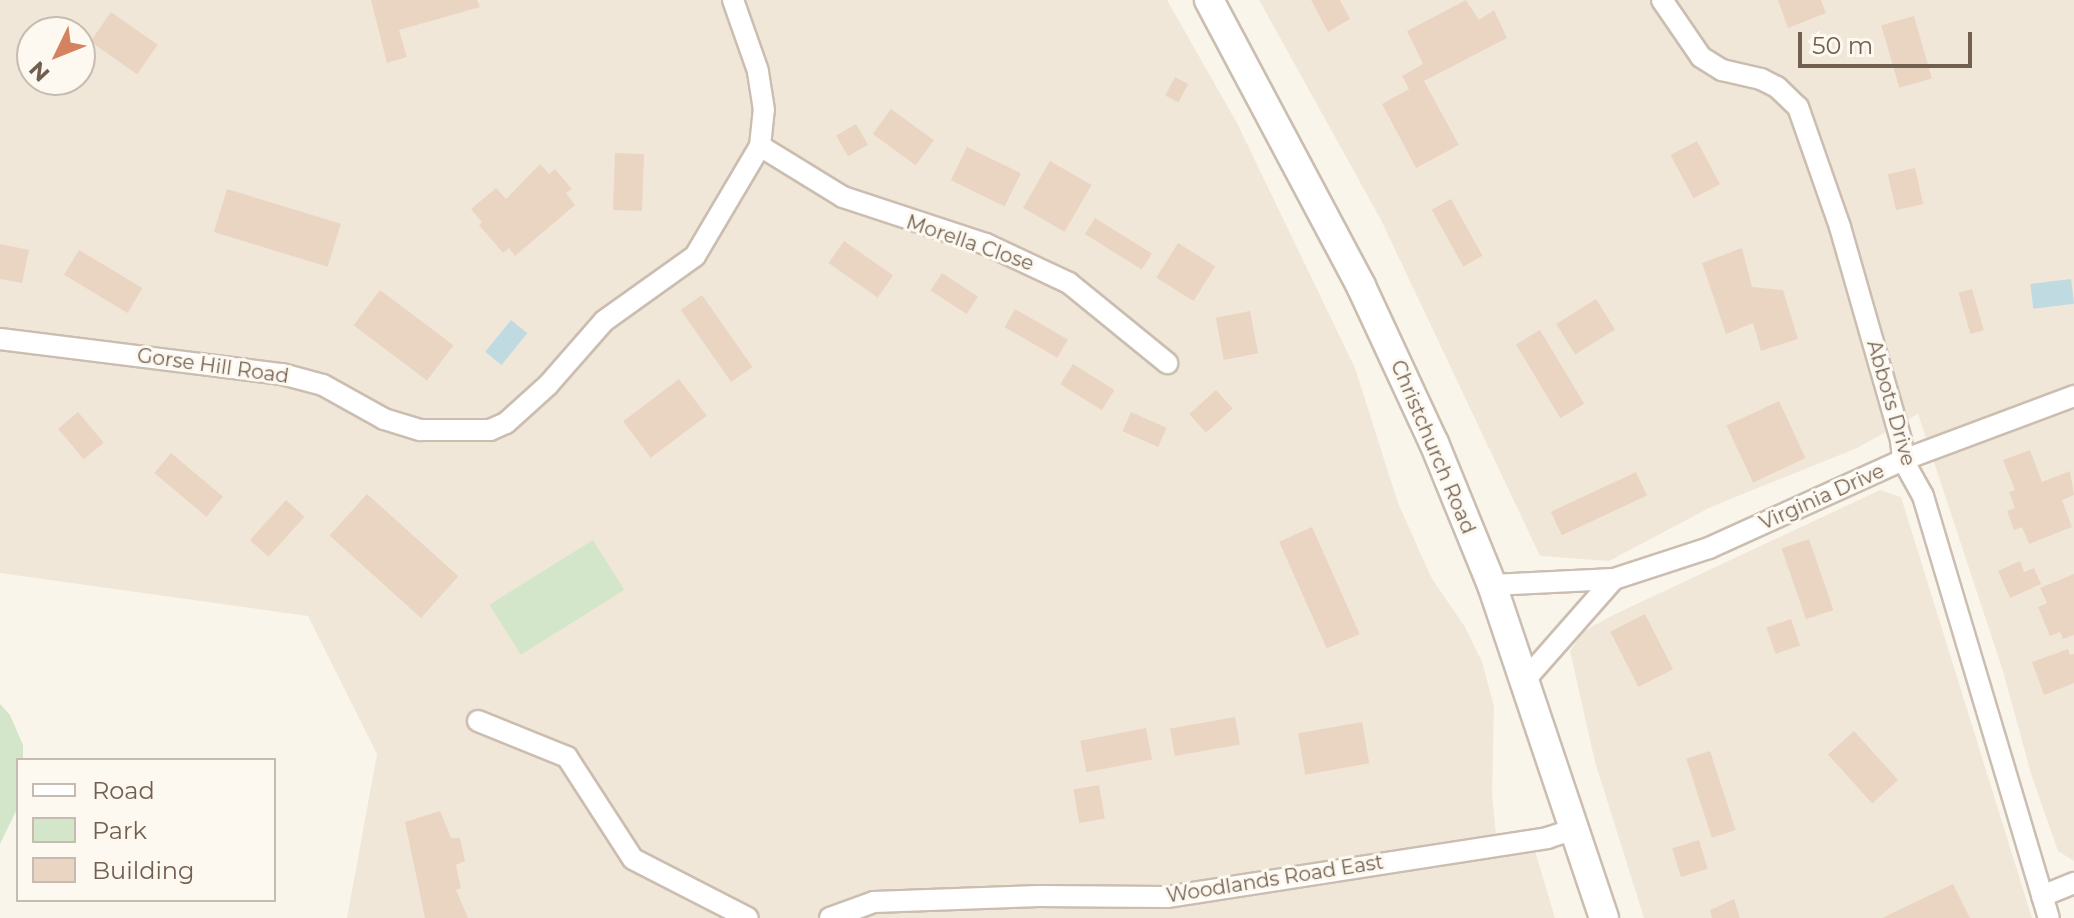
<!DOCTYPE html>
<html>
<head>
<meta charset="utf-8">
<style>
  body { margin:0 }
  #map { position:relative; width:2074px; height:918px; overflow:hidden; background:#faf5ea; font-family:Montserrat,sans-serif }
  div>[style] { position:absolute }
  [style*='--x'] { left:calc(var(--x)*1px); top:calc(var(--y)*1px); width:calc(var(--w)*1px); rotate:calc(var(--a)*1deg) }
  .residential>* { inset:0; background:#f1e7d9 }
  .green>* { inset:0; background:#d3e6c9; transform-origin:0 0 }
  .water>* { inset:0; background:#c0dae1; transform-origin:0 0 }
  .building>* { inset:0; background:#ead5c3; transform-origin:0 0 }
  .roads { filter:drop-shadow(2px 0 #cbbeb1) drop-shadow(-2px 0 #cbbeb1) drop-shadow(0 2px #cbbeb1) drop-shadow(0 -2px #cbbeb1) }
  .minor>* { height:20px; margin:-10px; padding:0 10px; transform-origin:10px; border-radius:10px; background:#fff }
  .secondary>* { height:28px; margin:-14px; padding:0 14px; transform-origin:14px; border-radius:14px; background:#fff }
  span { translate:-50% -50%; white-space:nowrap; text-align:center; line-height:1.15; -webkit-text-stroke:6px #fdf9f0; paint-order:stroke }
  .street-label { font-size:20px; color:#715f50 }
  .legend { position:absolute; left:16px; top:758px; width:260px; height:144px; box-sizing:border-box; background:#fdf9f0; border:2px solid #c5bbb0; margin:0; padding:10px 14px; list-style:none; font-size:24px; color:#715f50 }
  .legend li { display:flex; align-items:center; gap:16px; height:40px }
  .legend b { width:40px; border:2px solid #c5bbb0 }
  .north { position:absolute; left:16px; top:16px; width:80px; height:80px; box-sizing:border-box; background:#fdf9f0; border:2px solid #c5bbb0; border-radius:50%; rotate:227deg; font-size:22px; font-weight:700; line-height:32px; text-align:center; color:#715f50 }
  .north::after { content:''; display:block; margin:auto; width:28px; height:36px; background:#d4825f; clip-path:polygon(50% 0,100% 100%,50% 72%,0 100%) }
  .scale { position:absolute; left:1798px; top:32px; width:174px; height:36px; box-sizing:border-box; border:4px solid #715f50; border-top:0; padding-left:10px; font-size:24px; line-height:28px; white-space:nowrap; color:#715f50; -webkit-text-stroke:6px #fdf9f0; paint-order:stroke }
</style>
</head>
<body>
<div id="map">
  <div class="residential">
    <i style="clip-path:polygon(evenodd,0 0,1167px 0,1237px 123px,1355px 368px,1398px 503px,1431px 577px,1465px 627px,1482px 662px,1494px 706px,1492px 795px,1498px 855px,1535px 851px,1555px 918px,347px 918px,377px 754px,308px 616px,0 573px,0 0,32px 32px,80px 32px,80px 80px,32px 80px,32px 32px)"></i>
    <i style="clip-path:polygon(1259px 0,2074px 0,2074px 861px,2058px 851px,2032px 777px,2002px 668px,1918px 414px,1857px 448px,1711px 507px,1609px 561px,1540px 556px,1381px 220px)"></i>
    <i style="clip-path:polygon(1880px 490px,1901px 497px,2032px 918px,1644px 918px,1595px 762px,1570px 651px,1583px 632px,1611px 616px)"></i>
  </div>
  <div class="green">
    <i style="left:593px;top:540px;width:59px;height:122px;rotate:58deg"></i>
    <i style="clip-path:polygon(0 704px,10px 715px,23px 745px,23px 760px,18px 760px,18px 807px,0 844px)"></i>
  </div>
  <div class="water">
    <i style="left:2071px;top:279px;width:25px;height:41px;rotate:83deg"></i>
    <i style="left:511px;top:320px;width:21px;height:41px;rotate:39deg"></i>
  </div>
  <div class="building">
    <i style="clip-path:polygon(371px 0,477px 0,480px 7px,399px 30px,407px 57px,387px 63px)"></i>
    <i style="clip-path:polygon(1311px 0,1340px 0,1350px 19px,1328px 32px)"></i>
    <i style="clip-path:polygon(1466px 0,1479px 20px,1494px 10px,1507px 38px,1424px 81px,1459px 145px,1416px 168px,1382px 104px,1409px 89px,1402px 76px,1423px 64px,1407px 31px)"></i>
    <i style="clip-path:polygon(1778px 0,1821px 0,1826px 13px,1788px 28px)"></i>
    <i style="left:111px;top:12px;width:57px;height:36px;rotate:35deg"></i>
    <i style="left:1914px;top:16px;width:65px;height:34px;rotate:74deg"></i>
    <i style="left:1175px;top:77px;width:15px;height:21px;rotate:28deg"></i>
    <i style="left:891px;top:109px;width:53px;height:31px;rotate:36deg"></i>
    <i style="left:856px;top:124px;width:24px;height:23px;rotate:60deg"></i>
    <i style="left:1697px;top:141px;width:49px;height:30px;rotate:62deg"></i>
    <i style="left:967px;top:147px;width:60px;height:37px;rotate:26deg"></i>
    <i style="left:615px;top:153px;width:29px;height:57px;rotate:2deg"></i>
    <i style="left:1050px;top:161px;width:48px;height:54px;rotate:30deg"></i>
    <i style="clip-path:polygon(540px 164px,549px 174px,555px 169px,572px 189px,566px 193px,575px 205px,515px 256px,509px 248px,503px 253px,479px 225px,482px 222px,471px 209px,496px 188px,506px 199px)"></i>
    <i style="left:1915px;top:168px;width:37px;height:28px;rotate:77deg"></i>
    <i style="left:227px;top:189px;width:119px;height:45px;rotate:17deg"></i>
    <i style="left:1451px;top:199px;width:65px;height:22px;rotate:61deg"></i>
    <i style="left:1095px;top:218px;width:67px;height:19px;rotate:32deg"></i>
    <i style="left:844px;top:241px;width:60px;height:27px;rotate:35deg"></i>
    <i style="left:1178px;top:243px;width:44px;height:41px;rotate:32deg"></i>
    <i style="clip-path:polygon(0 244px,29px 250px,22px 283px,0 279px)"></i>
    <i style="clip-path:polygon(1742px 248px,1752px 287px,1783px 290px,1798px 339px,1761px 351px,1753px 323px,1726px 334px,1702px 263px)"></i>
    <i style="left:79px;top:250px;width:74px;height:29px;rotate:31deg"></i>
    <i style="left:942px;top:273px;width:43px;height:21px;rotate:33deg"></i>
    <i style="left:1972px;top:289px;width:43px;height:14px;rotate:74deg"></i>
    <i style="left:380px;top:290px;width:92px;height:44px;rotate:37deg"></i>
    <i style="left:702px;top:295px;width:88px;height:26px;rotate:55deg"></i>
    <i style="left:1596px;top:299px;width:36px;height:47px;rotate:58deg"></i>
    <i style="left:1015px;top:309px;width:61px;height:21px;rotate:30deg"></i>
    <i style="left:1250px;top:311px;width:43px;height:35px;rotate:79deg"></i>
    <i style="left:1540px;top:330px;width:86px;height:28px;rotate:59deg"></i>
    <i style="left:1073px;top:364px;width:49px;height:24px;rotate:32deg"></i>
    <i style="left:679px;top:379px;width:46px;height:70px;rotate:53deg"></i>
    <i style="left:1216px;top:390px;width:25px;height:36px;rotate:48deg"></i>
    <i style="left:1779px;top:401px;width:63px;height:58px;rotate:65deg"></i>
    <i style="left:78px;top:412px;width:40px;height:26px;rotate:50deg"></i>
    <i style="left:1131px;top:412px;width:39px;height:21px;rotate:24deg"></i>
    <i style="clip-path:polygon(2030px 450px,2042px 482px,2070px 471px,2074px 495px,2062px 500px,2072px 527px,2029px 544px,2022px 527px,2014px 530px,2007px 511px,2015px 508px,2009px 492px,2015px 490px,2003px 460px)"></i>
    <i style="left:171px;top:453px;width:68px;height:26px;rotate:40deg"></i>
    <i style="left:1636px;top:472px;width:26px;height:94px;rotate:65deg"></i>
    <i style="left:367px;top:494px;width:123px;height:56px;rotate:42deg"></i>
    <i style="left:286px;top:500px;width:25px;height:54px;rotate:42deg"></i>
    <i style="left:1312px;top:527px;width:117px;height:36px;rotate:66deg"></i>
    <i style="left:1809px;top:539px;width:75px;height:29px;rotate:71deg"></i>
    <i style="clip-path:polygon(2020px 561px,2024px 572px,2034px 568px,2041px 584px,2010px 598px,1998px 571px)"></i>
    <i style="clip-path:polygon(2074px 574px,2074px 635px,2063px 639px,2060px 632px,2050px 636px,2038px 607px,2047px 603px,2040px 588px)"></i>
    <i style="left:1645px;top:614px;width:62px;height:39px;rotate:63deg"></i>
    <i style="left:1791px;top:619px;width:28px;height:26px;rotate:71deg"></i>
    <i style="clip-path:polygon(2068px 649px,2070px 655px,2074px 654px,2074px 683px,2044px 695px,2032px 662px)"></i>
    <i style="left:1235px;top:717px;width:28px;height:66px;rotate:80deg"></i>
    <i style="left:1362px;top:722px;width:42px;height:65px;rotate:80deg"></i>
    <i style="left:1146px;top:728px;width:32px;height:67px;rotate:79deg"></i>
    <i style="left:1854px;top:731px;width:66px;height:35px;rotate:48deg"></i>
    <i style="left:1710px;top:751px;width:83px;height:25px;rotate:72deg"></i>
    <i style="left:1099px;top:785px;width:34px;height:26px;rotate:80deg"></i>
    <i style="clip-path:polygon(440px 811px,451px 838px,460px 838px,465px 861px,456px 865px,461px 888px,456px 890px,468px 918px,425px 918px,405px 822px)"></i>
    <i style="left:1699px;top:840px;width:30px;height:28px;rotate:73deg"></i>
    <i style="clip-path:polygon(1953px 884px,1970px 918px,1882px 918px)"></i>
    <i style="clip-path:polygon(1734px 899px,1740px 918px,1712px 918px,1710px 910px)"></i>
  </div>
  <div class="roads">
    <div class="minor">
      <i style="--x:1662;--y:0;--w:69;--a:55.6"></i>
      <i style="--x:1701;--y:57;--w:25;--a:32"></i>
      <i style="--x:1722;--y:70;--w:40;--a:13"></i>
      <i style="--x:1761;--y:79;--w:18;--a:27"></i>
      <i style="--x:1777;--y:87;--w:29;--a:44"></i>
      <i style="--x:1798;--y:107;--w:127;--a:70.7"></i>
      <i style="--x:1840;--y:227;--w:222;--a:74"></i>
      <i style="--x:1901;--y:440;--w:20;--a:84"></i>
      <i style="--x:1903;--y:460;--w:41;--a:60.9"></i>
      <i style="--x:1923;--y:496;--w:440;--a:73.4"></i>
      <i style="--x:760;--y:146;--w:97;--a:31.6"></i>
      <i style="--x:843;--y:197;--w:151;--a:18.2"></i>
      <i style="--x:986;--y:244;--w:92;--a:25.2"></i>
      <i style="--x:1069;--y:283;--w:127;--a:39.2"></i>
      <i style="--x:0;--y:339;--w:284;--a:7.1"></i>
      <i style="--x:282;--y:374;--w:42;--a:15"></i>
      <i style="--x:323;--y:385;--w:70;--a:29.1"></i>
      <i style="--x:384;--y:419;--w:38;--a:17"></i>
      <i style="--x:420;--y:430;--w:70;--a:0"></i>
      <i style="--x:490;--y:430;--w:17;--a:-24"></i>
      <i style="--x:506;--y:423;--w:57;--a:-42.1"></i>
      <i style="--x:548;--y:385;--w:85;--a:-48.8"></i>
      <i style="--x:604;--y:321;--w:112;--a:-35.5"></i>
      <i style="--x:695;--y:256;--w:128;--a:-59.4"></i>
      <i style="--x:760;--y:146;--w:36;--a:-84"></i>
      <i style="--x:764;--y:110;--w:39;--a:-99"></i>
      <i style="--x:758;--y:71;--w:75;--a:-109.4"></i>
      <i style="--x:1492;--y:585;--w:122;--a:-2.8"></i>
      <i style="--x:1614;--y:579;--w:100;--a:-18.1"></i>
      <i style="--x:1709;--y:548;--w:213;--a:-24.4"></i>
      <i style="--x:1903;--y:460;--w:183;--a:-20.5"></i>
      <i style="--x:1524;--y:681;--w:136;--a:-48.6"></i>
      <i style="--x:478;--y:721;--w:96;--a:22"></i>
      <i style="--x:567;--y:757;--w:121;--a:57.1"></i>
      <i style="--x:633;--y:859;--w:129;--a:27.2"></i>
      <i style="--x:2042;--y:896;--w:35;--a:-22"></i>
      <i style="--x:830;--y:918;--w:47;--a:-20"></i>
      <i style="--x:874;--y:902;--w:165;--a:-2.1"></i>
      <i style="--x:1039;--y:896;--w:128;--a:0.4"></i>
      <i style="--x:1167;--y:897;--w:385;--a:-8.8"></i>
      <i style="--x:1547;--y:838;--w:29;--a:-18"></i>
    </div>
    <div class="secondary">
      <i style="--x:1209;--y:0;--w:324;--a:62"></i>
      <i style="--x:1361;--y:286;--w:173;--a:65.1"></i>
      <i style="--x:1434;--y:443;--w:153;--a:67.8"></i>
      <i style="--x:1492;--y:585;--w:351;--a:71.4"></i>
    </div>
  </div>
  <div class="street-label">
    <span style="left:970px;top:243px;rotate:19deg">Morella Close</span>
    <span style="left:213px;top:366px;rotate:8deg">Gorse Hill Road</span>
    <span style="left:1891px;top:403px;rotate:74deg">Abbots Drive</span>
    <span style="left:1433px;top:447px;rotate:67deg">Christchurch Road</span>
    <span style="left:1822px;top:497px;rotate:-24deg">Virginia Drive</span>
    <span style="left:1275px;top:879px;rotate:-9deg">Woodlands Road East</span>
  </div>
  <ul class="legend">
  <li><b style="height:10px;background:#fff"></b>Road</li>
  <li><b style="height:22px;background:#d3e6c9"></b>Park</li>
  <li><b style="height:22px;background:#ead5c3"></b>Building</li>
  </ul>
  <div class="north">N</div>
  <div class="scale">50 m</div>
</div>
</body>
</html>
